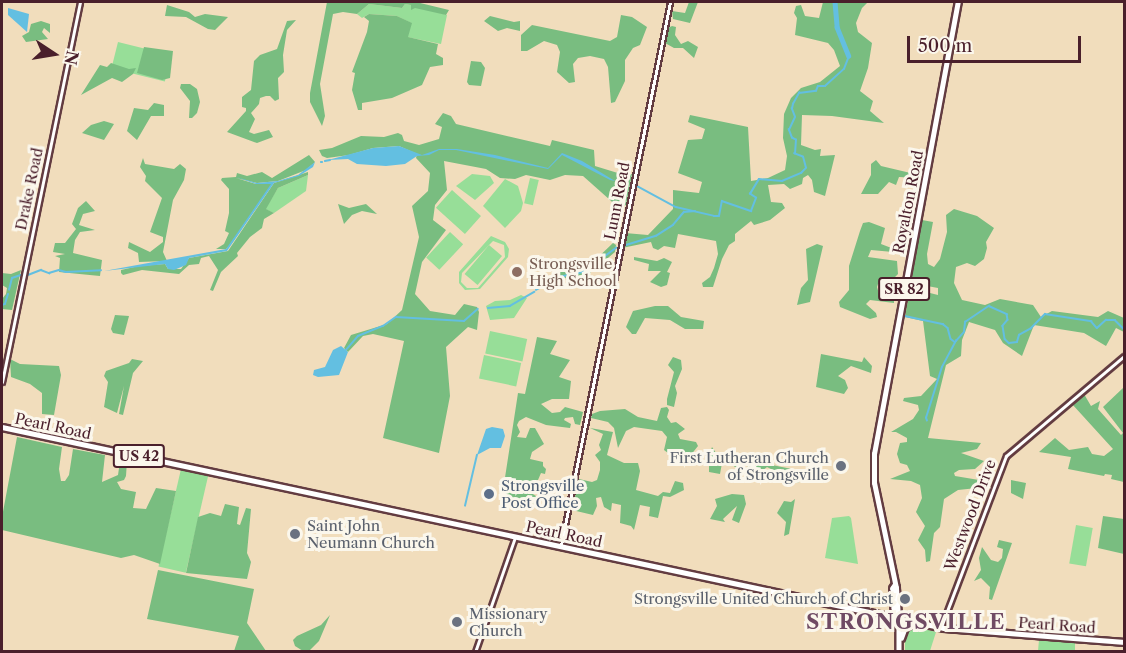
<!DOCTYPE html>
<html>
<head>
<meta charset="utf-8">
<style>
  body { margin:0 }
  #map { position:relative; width:1126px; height:653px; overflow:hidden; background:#f1ddbc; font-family:"Libre Caslon Text",serif }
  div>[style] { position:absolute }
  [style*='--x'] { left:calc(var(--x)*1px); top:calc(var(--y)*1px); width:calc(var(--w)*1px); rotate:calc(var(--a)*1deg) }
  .green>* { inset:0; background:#97de98; transform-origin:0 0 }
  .forest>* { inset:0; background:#79bd80 }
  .water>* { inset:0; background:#63bfe1 }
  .stream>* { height:1.5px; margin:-0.75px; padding:0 0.75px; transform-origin:0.75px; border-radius:0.75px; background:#63bfe1 }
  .river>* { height:4.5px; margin:-2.25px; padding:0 2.25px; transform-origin:2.25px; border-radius:2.25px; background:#63bfe1 }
  .roads { filter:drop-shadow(2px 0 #633c41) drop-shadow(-2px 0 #633c41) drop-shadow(0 2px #633c41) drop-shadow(0 -2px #633c41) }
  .minor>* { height:3px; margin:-1.5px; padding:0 1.5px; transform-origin:1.5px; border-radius:1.5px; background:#fff }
  .major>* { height:4.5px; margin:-2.25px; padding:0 2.25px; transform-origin:2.25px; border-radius:2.25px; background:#fff }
  .dots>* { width:16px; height:16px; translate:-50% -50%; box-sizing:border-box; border:3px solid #fbf7ec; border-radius:50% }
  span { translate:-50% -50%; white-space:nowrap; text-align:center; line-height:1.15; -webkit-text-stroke:6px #fbf7ec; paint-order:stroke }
  .shield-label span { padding:2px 4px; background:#fbf7ec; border:2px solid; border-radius:4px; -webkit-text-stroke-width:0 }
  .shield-label { font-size:14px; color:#4a1f2b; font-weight:700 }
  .street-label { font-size:15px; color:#4a1f2b }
  .education-label { font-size:15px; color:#785e54 }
  .left { translate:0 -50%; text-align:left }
  .worship-label { font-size:15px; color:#5b616d }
  .right { translate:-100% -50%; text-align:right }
  .service-label { font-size:15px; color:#4e5e75 }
  .district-label { font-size:21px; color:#6f4a63; font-weight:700; letter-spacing:1.5px }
  .frame { position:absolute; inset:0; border:3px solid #4a1f2b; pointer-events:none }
  .north { position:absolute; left:24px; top:24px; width:60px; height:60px; -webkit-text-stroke:4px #fbf7ec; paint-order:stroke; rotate:102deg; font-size:16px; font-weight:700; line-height:24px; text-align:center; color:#4a1f2b }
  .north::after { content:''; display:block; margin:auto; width:21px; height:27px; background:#4a1f2b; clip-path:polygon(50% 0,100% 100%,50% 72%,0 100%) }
  .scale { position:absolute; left:907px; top:36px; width:174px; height:27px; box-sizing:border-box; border:3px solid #4a1f2b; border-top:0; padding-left:8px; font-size:18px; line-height:21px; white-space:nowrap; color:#4a1f2b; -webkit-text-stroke:4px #fbf7ec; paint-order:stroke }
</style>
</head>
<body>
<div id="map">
  <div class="green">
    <i style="clip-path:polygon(369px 4px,402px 8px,405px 4px,411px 5px,447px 15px,441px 44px,407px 37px,411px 23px,397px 16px,369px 14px,362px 18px,357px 14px)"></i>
    <i style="left:118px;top:42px;width:55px;height:27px;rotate:14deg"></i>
    <i style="clip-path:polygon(472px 174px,490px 176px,494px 183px,475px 200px,456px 186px)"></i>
    <i style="clip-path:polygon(308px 175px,306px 191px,274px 213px,265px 209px,278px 188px)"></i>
    <i style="left:530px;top:178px;width:9px;height:26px;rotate:13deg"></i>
    <i style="clip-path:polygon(505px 179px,518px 186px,523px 203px,521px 211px,505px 228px,483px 206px)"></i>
    <i style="left:452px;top:190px;width:39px;height:24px;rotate:42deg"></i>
    <i style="left:450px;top:232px;width:18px;height:35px;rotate:43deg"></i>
    <i style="clip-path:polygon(evenodd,491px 236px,505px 242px,509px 249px,508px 257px,480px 289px,465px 290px,459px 283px,459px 272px,491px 236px,493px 241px,504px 245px,505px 257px,478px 288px,467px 288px,461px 282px,462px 273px,493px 241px)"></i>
    <i style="left:489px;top:245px;width:17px;height:38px;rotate:40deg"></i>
    <i style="clip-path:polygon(521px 295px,527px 298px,514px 318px,490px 320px,486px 306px,495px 301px,510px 300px)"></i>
    <i style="left:490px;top:331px;width:38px;height:23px;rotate:12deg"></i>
    <i style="left:484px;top:355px;width:38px;height:24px;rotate:12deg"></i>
    <i style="left:181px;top:469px;width:28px;height:100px;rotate:13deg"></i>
    <i style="clip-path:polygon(849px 516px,851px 518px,858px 564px,825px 558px,832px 518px)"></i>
    <i style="left:1076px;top:525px;width:17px;height:39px;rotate:10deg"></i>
    <i style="clip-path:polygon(912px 625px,936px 632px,930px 651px,905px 652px,905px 633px,906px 628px)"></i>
    <i style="clip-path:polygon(1039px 640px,1075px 642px,1075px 651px,1038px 651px)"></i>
  </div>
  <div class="forest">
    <i style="clip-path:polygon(327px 2px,416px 2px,449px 10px,446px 15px,415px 8px,411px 10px,411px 5px,405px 4px,402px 8px,369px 4px,357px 14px,343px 12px,333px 14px,320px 84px,325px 116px,322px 126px,310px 102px,310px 93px)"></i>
    <i style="clip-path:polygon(689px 2px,698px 2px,690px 23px,673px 19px,672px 11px,685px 13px)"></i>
    <i style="clip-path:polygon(823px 2px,868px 2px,862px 8px,856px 23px,858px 32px,872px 43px,868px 68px,860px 91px,873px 101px,870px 111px,884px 123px,832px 116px,802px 115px,801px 145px,815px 150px,821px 149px,820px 156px,835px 155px,825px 196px,814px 192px,812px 180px,808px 175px,803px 178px,802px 184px,790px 189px,784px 184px,768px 185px,771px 202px,782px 203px,785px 208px,770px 220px,754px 225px,751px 221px,735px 234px,735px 241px,729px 245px,722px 259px,713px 287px,703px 287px,702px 283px,710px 277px,714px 268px,718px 254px,716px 241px,678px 234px,675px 248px,664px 246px,658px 250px,653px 248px,651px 242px,622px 248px,625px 233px,648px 235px,673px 209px,673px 190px,699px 193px,702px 182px,678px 173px,688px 140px,702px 139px,705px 129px,688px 122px,690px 115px,748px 127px,751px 181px,768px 178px,785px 170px,787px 156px,783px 138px,784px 114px,791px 98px,801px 88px,820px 82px,840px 66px,834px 50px,828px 43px,795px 35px,797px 18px,794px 13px,796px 6px,801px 5px,805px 16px,819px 18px)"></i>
    <i style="clip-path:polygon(167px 5px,189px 12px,195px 17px,205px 14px,228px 17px,215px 30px,208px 29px,186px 17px,165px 16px)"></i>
    <i style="clip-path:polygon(369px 14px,397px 16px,412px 23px,408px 37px,438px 44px,436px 54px,443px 58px,443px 65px,430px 67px,422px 85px,392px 98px,362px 103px,362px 110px,358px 110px,352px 90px,355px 73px,352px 72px,367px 32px,369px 21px,364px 17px)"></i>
    <i style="clip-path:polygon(621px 15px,632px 17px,647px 27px,640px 45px,633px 48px,625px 60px,625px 81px,615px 102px,611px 103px,608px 67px,604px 59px,590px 56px,578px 58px,573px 64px,575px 82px,569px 83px,557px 72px,560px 52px,557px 45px,544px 41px,527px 51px,521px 51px,521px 35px,532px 25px,610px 41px,617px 37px)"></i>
    <i style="clip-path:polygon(490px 16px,514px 22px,520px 21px,520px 31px,507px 28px,498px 31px,484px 21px)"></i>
    <i style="clip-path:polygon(296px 20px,287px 30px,283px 55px,284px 72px,278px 78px,279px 99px,275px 101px,270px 96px,266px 96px,260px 98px,259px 104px,251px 113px,255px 119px,249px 132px,254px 134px,269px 130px,273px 137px,257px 143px,227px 132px,246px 111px,246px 108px,242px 107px,242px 97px,251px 90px,254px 61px,260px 55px,277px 49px,287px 21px)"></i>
    <i style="clip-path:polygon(41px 21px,50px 24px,50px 33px,44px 28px,42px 32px,48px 39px,26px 42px,22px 36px,29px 32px,31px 24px)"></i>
    <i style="clip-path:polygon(672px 26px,676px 27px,675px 35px,681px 44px,688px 41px,698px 47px,694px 58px,683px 48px,674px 48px,665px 43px,668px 28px)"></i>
    <i style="clip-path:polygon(144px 47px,173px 51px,170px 78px,162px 80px,137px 73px)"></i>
    <i style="clip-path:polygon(471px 61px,481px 62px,485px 68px,481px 86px,469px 85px,467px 82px)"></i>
    <i style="clip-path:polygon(111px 63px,129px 69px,136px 68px,133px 74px,122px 82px,112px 78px,81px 95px,100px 65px,107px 67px)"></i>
    <i style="clip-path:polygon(181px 84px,190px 84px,197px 89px,200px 102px,197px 113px,192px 118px,189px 118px,190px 101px,180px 88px)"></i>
    <i style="clip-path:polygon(154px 103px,164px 105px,164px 116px,151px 116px,137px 140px,127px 131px,134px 108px,148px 110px)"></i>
    <i style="clip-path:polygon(443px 113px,451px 116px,456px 124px,550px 146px,552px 140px,594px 150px,595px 166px,621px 174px,632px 174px,626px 205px,619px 208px,583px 176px,565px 175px,550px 180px,526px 175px,515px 179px,500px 178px,486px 169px,444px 161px,447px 190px,435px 205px,433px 220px,446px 230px,422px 262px,415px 294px,430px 311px,455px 315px,464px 304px,477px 307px,479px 312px,477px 330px,468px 327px,446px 347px,450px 396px,439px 453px,383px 438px,404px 341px,373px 334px,363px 336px,348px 352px,344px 348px,351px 335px,387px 324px,402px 310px,419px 237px,412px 206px,428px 191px,430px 173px,416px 158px,417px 154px,399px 146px,373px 148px,349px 155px,327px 158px,322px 156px,319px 150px,332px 148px,361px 136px,384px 137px,398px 133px,402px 135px,404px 141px,419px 145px,439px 139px,442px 127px,435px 124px)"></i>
    <i style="clip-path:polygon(104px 121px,114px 124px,104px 140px,82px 133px,91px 125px)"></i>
    <i style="clip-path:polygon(309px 155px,315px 162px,306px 170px,278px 181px,257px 183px,236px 178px,256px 184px,272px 184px,232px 243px,226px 249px,216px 249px,224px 244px,229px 233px,225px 231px,229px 213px,229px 189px,221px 180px,222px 178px,236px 177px,237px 173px,247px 176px,262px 172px,272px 178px)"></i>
    <i style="clip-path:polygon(143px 158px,145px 164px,174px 169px,180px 164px,186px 169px,184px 180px,173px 200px,163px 252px,167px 261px,139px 262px,138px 253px,128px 248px,129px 242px,150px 252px,163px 242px,163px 237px,150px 232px,162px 198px,145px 181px,146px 176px,140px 167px)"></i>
    <i style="clip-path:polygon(876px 160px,881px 166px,919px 175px,917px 178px,899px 177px,896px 185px,889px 182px,878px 194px,861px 194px,871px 175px,871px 164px)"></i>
    <i style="clip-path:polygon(308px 172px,308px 175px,278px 188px,266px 209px,274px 213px,264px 219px,262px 228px,250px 237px,237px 253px,238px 256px,221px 272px,213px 291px,210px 290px,218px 270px,209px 256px,201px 258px,199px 264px,189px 265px,179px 274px,142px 270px,123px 275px,121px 273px,121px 270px,139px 266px,165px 264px,168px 269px,181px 269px,189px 258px,228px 251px,274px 183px)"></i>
    <i style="clip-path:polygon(86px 201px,95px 211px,83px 214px,79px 225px,95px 230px,80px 232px,75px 240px,73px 253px,102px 260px,100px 276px,59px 272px,60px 258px,55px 256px,65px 254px,53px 252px,55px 243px,65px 243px,76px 229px,72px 224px,78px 208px)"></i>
    <i style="clip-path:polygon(338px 204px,349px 208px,366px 204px,377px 214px,362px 211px,352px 215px,344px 224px)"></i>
    <i style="clip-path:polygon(954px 209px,977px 216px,994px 228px,986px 242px,987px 248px,984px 259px,975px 266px,967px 263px,956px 267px,954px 283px,962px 300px,985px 305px,1000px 299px,1033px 305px,1041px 317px,1052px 311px,1098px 317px,1108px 311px,1124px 318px,1124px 332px,1116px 328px,1106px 346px,1084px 333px,1034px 325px,1022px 356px,1003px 343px,995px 330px,969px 322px,962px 340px,961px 356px,946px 365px,928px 438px,981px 443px,977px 449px,961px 453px,984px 461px,975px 469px,959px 470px,954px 473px,955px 476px,979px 480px,977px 488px,958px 490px,944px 499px,940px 527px,934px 533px,930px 561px,926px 562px,925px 550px,918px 540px,925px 526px,916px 512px,922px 498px,920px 485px,911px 481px,890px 479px,910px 471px,907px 465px,900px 463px,897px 454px,900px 443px,907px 442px,907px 438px,896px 432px,891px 432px,913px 419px,919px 410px,918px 405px,903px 401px,904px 398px,921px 396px,937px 379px,930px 376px,923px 321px,905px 317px,910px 288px,938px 295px,938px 288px,911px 283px,922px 220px,933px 222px,927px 254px,928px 264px,934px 267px,940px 259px,947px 232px,946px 215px)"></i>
    <i style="clip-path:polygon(869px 222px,885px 228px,881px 244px,894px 249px,893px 252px,871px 250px,868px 257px,897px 261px,898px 274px,891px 281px,878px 284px,877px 287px,879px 294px,885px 298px,894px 299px,894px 303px,870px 300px,866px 304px,876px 313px,877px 317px,870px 319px,840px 307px,839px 302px,849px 290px,849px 266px,860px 231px,863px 223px)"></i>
    <i style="clip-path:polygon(613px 243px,616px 245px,615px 252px,590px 273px,585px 273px,571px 283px,568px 283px,569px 276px,556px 284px,550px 282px,561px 269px,567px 273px,590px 265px)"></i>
    <i style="clip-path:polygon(817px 244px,823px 246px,810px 302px,797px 305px,801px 288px,808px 280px,806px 249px)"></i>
    <i style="clip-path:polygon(634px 257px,657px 261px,664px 258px,672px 262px,667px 272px,670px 273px,667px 285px,661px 287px,650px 282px,661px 271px,648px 271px,649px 264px,634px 260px)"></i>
    <i style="clip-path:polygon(21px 270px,12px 310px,2px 309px,2px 299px,6px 294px,7px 288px,2px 285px,2px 273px,11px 274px)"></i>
    <i style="clip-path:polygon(655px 306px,668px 306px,681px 317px,704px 321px,703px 329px,685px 329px,670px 320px,645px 318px,636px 334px,632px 334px,626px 327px,633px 311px)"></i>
    <i style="clip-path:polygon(115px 315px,129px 316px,124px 335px,113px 333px,111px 329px)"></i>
    <i style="clip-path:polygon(537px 337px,557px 341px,550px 354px,570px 360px,559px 377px,571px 381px,569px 399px,552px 399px,541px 404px,552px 413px,560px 412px,565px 407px,583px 412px,580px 425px,575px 424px,573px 417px,565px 418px,564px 420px,571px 424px,570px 428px,546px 425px,526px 417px,519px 421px,517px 425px,520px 432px,517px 437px,526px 438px,530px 428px,535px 428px,544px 444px,532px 452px,530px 459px,543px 462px,543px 466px,546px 469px,545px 474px,541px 473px,538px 480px,528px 483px,528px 491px,536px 496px,536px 504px,502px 497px,518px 393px,525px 394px)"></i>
    <i style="clip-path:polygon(821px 354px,862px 362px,864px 357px,872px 366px,871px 373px,851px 366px,838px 376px,845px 380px,848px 388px,844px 394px,816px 387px)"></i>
    <i style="clip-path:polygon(673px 357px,681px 360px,682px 369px,675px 386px,677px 393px,674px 407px,667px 405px,667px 399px,674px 372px,668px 365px)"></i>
    <i style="clip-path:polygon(10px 359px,20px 364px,59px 366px,61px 375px,54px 415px,42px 414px,42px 393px,30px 384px,11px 377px)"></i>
    <i style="clip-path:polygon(132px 359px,143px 361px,133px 373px,123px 415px,119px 414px,124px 386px,117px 413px,104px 407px,108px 382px,104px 376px,106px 371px,129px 363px)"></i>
    <i style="clip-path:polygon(1123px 388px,1124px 482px,1111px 479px,1112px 475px,1105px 474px,1104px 476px,1068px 469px,1071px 457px,1039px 452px,1055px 438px,1069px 450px,1088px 447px,1092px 454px,1104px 456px,1113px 449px,1072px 404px,1084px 394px,1091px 406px,1100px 401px,1098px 409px,1121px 435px,1123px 433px,1103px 407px)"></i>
    <i style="clip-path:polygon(667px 407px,669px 410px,667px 417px,671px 423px,676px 422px,685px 429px,678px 434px,680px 439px,696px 442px,698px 446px,690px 456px,668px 453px,664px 450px,667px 437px,662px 431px,634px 427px,626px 431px,618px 448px,614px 428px,608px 422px,591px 418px,592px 414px,600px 411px,625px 409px,638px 417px,657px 421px,661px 408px)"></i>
    <i style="clip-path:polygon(590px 428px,613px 432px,607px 455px,624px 463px,638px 463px,640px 471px,636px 490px,658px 496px,663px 492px,670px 493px,675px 481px,683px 483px,684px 490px,670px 497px,663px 496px,658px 518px,649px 516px,650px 507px,640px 505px,634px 530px,631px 526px,620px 523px,621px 505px,612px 503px,611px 511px,604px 507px,601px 497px,596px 498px,597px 506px,593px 515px,572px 510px,579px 479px,592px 482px,597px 480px,600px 470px,600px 462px,595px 455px,601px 450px,599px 445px,603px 434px)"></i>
    <i style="clip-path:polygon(17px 437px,62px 447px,59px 469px,61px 481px,65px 481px,69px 475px,73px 449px,105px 455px,102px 482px,118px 475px,120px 461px,127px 461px,126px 476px,124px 480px,117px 482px,121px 489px,136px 492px,133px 508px,146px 509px,156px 488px,176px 491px,160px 564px,134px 555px,121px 558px,2px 530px,2px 517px)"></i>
    <i style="clip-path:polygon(712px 447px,716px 453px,729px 452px,762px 463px,802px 471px,801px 477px,798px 483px,767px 467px,757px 475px,745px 464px,735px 467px,727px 460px,722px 463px,720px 474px,709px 472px,709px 455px)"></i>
    <i style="clip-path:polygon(1011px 480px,1026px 483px,1023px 499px,1011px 493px)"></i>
    <i style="clip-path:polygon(732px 494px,744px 495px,746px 504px,739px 523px,732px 520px,737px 506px,723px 519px,725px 522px,710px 519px,717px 506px,715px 499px)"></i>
    <i style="clip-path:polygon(795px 499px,789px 534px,784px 536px,786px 522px,777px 513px,784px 501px,791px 502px)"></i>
    <i style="clip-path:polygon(225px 504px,239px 507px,237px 524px,240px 525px,246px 508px,251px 509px,247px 553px,251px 562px,247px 579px,186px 573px,198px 517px,210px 513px,221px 516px)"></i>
    <i style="clip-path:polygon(1103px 516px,1124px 519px,1124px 554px,1098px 548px)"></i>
    <i style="clip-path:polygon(999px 540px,1012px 543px,992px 600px,989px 599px,990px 587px,981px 578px,974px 581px,981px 570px,979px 558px,982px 547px,991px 560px,998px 562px,1002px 558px,1003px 549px,997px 547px)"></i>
    <i style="clip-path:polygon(158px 570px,254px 589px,247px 623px,266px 651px,234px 651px,239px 636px,147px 619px)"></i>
    <i style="clip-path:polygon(330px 615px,319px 641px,309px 651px,303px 651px,295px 646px,293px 640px,297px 636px,321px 625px)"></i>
  </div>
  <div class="water">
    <i style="clip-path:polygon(8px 8px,29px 14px,27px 32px,8px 15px)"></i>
    <i style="clip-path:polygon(399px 146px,422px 155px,439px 149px,457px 149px,495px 155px,548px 168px,562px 153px,582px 161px,615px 181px,631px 184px,610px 180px,562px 155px,548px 169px,456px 150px,439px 150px,429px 155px,417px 156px,405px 164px,386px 166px,357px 164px,348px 159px,328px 160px,373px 148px)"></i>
    <i style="clip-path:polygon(315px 162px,313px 167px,299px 176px,274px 183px,227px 251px,189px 258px,186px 265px,174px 270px,168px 269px,165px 264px,104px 271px,226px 249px,271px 184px,256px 184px,236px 177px,257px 183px,278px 181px,298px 175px)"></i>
    <i style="clip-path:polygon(341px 346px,348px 352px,339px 375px,318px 377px,313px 375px,314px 370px,325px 367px,333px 350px)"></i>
    <i style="clip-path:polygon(492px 427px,503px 429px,505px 436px,501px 448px,490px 448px,477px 455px,486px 429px)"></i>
  </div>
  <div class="stream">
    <i style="--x:325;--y:161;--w:5;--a:-11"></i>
    <i style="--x:321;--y:162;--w:1;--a:0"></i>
    <i style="--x:637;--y:186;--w:44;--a:28.3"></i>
    <i style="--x:676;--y:207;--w:39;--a:13"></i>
    <i style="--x:714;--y:216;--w:5;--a:0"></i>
    <i style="--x:719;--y:216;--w:15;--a:-79"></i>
    <i style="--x:722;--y:201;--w:31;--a:19"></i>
    <i style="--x:751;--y:211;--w:14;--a:-69"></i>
    <i style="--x:756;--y:198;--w:7;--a:-146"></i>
    <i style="--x:750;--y:194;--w:17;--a:-59"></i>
    <i style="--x:759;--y:179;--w:23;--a:5"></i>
    <i style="--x:782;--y:181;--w:21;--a:-23"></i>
    <i style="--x:801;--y:173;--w:7;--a:-45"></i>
    <i style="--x:806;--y:168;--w:11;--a:-105"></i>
    <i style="--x:803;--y:157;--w:9;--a:-159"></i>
    <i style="--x:795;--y:154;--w:14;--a:-86"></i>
    <i style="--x:796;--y:140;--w:4;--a:-153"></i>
    <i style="--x:792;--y:138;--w:9;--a:-111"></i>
    <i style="--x:789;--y:130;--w:14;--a:-65"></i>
    <i style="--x:795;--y:117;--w:9;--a:-111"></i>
    <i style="--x:792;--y:109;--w:5;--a:-79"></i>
    <i style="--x:793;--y:104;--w:13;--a:-61"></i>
    <i style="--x:799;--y:93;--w:17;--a:-7"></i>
    <i style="--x:816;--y:91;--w:5;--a:-68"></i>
    <i style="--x:818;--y:86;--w:7;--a:0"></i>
    <i style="--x:825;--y:86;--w:25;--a:-42"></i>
    <i style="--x:844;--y:69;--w:14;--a:-69"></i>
    <i style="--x:626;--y:245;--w:31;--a:-17"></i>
    <i style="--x:656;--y:236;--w:20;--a:-33"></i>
    <i style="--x:673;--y:225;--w:17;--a:-50"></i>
    <i style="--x:684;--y:212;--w:11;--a:-5"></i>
    <i style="--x:28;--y:275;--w:14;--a:-21"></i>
    <i style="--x:41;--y:270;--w:9;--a:21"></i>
    <i style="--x:49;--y:273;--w:10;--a:-17"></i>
    <i style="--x:59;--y:270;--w:7;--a:16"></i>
    <i style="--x:66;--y:272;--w:35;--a:-3"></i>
    <i style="--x:548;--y:284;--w:8;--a:-45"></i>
    <i style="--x:554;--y:278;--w:30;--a:-12"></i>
    <i style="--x:583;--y:272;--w:41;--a:-36"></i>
    <i style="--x:9;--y:290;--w:12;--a:-76"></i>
    <i style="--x:12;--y:278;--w:9;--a:-18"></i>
    <i style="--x:536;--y:290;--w:9;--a:-27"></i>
    <i style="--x:2;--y:305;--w:3;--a:-18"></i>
    <i style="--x:5;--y:304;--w:10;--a:-73"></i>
    <i style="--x:488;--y:308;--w:22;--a:-5"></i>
    <i style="--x:510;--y:306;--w:28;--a:-30"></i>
    <i style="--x:905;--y:316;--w:39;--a:12"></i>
    <i style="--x:943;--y:324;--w:6;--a:39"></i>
    <i style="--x:948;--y:328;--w:11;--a:75"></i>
    <i style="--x:951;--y:339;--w:5;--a:37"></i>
    <i style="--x:346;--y:350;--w:18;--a:-49"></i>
    <i style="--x:358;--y:336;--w:27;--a:-22"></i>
    <i style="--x:383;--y:326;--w:16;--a:-35"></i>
    <i style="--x:396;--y:317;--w:68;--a:3.4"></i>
    <i style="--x:464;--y:321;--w:18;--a:-41"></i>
    <i style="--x:927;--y:421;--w:3;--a:-108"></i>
    <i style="--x:926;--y:418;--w:53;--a:-72.6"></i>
    <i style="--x:942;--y:367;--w:30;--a:-62"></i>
    <i style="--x:956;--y:341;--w:12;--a:-48"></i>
    <i style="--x:964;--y:332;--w:10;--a:-84"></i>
    <i style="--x:965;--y:322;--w:29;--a:-34"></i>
    <i style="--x:989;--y:306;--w:20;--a:24"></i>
    <i style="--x:1007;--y:314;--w:6;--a:81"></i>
    <i style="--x:1008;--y:320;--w:8;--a:130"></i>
    <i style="--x:1003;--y:326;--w:13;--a:81"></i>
    <i style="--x:1005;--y:339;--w:6;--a:45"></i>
    <i style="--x:1009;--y:343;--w:8;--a:-7"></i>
    <i style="--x:1017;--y:342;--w:7;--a:-74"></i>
    <i style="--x:1019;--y:335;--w:13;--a:-29"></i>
    <i style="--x:1030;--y:329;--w:21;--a:-45"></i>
    <i style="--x:1045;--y:314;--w:47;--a:8.7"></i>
    <i style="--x:1091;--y:321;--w:9;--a:49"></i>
    <i style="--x:1097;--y:328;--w:12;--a:-42"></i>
    <i style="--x:1106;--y:320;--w:9;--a:0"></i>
    <i style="--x:1115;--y:320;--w:13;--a:45"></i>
    <i style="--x:465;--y:506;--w:52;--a:-76.8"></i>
  </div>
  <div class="river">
    <i style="--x:835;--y:2;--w:25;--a:85"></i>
    <i style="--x:837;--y:27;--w:31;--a:68"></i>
  </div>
  <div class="roads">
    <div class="minor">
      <i style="--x:2;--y:382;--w:388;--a:-78.4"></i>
      <i style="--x:561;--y:545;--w:554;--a:-78.65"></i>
      <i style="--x:941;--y:627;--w:183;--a:-69.2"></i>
      <i style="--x:1006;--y:456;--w:155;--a:-40.3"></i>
      <i style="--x:475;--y:652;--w:122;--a:-70.8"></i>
    </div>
    <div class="major">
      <i style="--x:2;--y:427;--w:963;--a:12.04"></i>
      <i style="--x:944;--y:628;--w:181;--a:4.4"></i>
      <i style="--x:895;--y:585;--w:4;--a:124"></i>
      <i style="--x:893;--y:588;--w:20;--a:87"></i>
      <i style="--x:894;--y:608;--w:18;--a:74"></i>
      <i style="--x:899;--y:625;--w:27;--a:90"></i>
      <i style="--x:898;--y:617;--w:29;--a:-94"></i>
      <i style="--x:896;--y:588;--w:107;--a:-101.8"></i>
      <i style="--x:874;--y:483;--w:29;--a:-90"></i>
      <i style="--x:874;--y:454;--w:460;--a:-79.5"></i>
      <i style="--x:901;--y:638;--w:12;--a:-70"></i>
      <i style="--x:905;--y:627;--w:12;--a:-24"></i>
    </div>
  </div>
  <div class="dots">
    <i style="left:517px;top:272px;background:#8d6e63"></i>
    <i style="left:841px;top:466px;background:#6b7280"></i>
    <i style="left:489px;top:494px;background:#5c6f8a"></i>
    <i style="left:295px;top:534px;background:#6b7280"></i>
    <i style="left:905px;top:599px;background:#6b7280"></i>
    <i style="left:457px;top:622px;background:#6b7280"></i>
  </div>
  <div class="shield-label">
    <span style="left:904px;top:289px">SR 82</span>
    <span style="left:139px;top:456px">US 42</span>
  </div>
  <div class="street-label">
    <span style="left:29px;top:189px;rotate:-78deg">Drake Road</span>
    <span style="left:617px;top:201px;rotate:-79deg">Lunn Road</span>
    <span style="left:908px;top:202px;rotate:-79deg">Royalton Road</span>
    <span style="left:53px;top:426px;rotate:12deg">Pearl Road</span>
    <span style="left:970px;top:515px;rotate:-69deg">Westwood Drive</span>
    <span style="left:564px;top:534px;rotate:12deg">Pearl Road</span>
    <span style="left:1057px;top:625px;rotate:4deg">Pearl Road</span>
  </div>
  <div class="education-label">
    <span class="left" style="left:529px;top:272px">Strongsville<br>High School</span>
  </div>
  <div class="worship-label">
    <span class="right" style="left:829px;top:466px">First Lutheran Church<br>of Strongsville</span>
    <span class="left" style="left:307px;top:534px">Saint John<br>Neumann Church</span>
    <span class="right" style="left:893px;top:599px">Strongsville United Church of Christ</span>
    <span class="left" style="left:469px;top:622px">Missionary<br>Church</span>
  </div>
  <div class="service-label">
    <span class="left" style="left:501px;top:494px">Strongsville<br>Post Office</span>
  </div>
  <div class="district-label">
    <span style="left:906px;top:622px">STRONGSVILLE</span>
  </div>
  <div class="frame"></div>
  <div class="north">N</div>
  <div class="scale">500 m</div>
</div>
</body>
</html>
